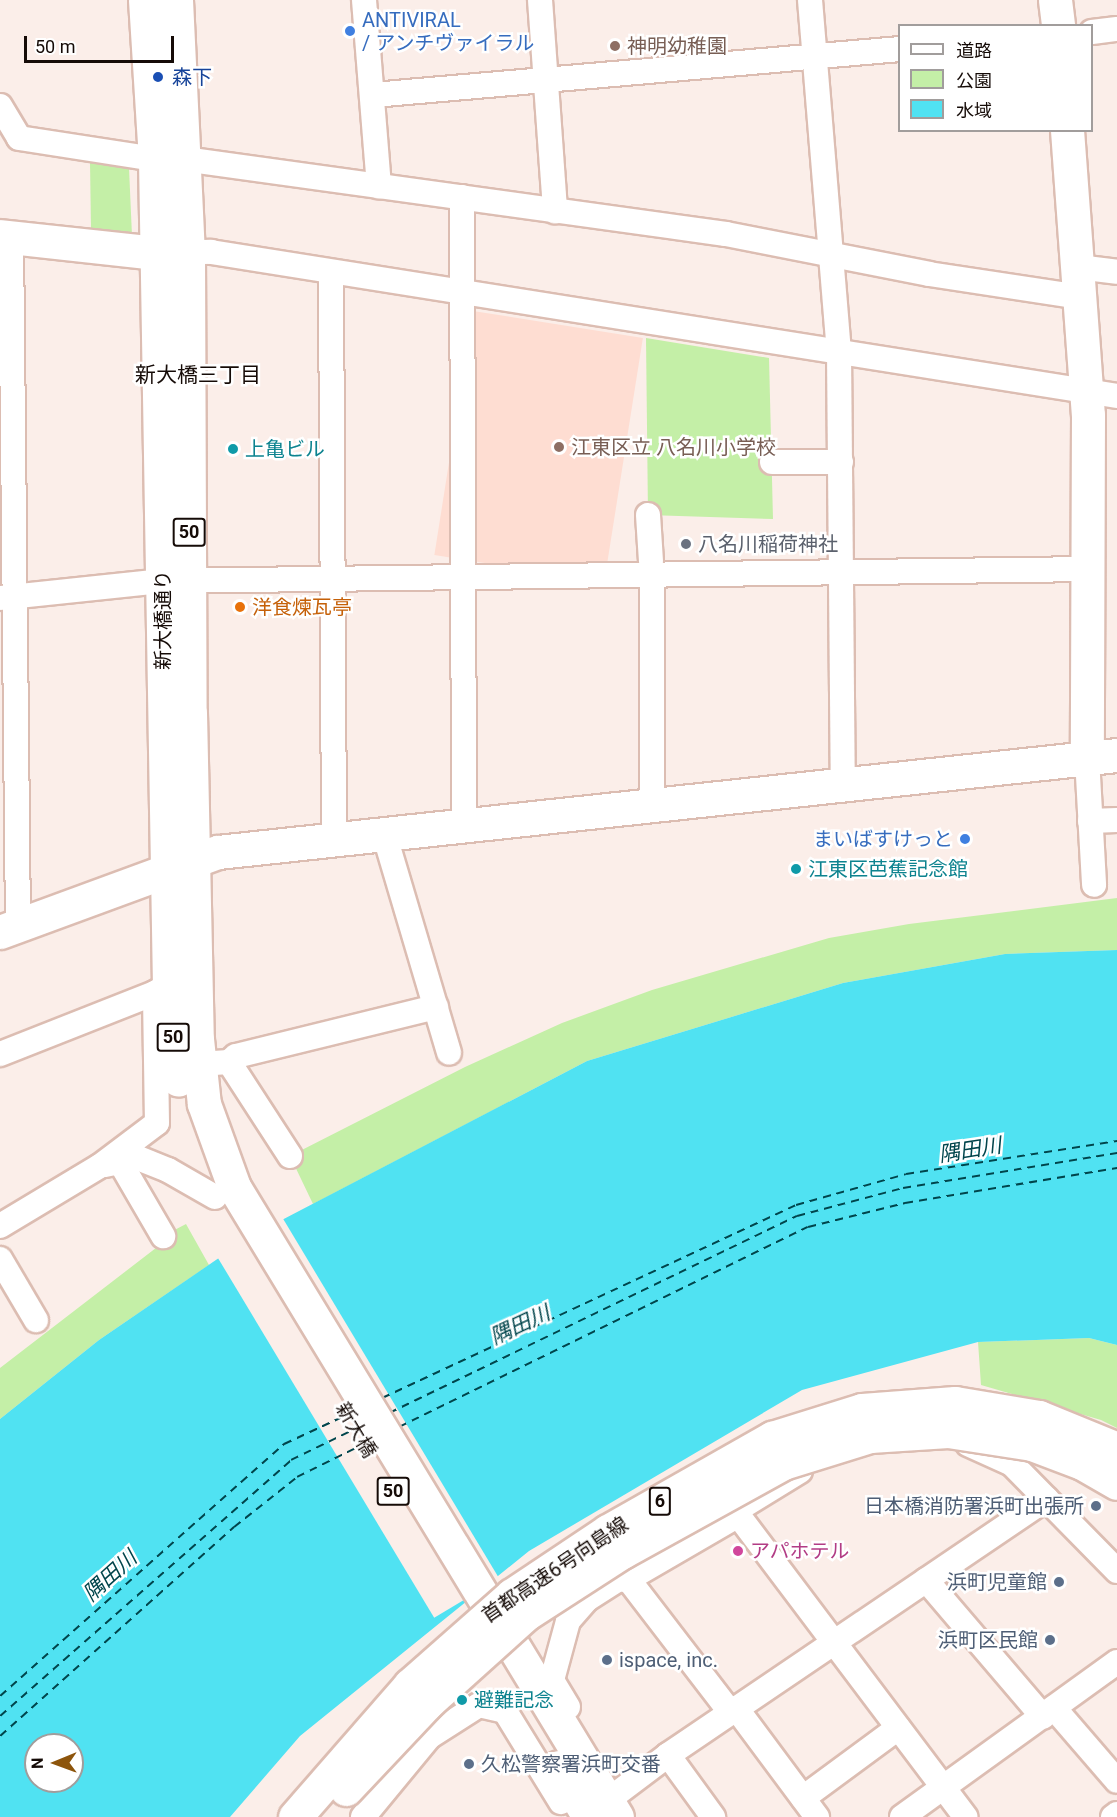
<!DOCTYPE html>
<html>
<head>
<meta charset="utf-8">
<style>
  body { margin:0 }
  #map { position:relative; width:1117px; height:1817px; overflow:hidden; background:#fbeee9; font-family:Roboto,"Noto Sans JP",sans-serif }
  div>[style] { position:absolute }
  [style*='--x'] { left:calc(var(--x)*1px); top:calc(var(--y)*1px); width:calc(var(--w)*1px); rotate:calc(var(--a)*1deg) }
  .built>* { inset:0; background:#feddd2; transform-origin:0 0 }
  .green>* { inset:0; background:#c4efa7 }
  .water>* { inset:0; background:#50e2f2 }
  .pier>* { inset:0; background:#fbeee9; transform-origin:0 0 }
  .ferry>* { height:1.5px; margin-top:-0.75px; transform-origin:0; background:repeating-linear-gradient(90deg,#00454c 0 8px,transparent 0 14px) }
  .roads { filter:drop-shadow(2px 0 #dcbdb2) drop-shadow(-2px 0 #dcbdb2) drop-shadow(0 2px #dcbdb2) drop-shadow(0 -2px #dcbdb2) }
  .street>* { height:24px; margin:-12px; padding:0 12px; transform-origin:12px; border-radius:12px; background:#fff }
  .secondary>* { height:33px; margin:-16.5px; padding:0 16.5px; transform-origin:16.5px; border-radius:16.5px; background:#fff }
  .primary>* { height:33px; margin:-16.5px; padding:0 16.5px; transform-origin:16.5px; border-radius:16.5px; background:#fff }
  .bridges { filter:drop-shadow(2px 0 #dcbdb2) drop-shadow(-2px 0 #dcbdb2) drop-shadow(0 2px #dcbdb2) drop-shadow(0 -2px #dcbdb2) }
  .highway-bridge>* { height:33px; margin:-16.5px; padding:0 16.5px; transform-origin:16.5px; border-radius:16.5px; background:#fff }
  .dots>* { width:16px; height:16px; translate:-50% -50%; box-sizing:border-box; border:3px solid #fff; border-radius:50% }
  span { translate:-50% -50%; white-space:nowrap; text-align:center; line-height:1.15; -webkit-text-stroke:5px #fff; paint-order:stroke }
  .shield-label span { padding:2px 4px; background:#fff; border:2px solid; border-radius:4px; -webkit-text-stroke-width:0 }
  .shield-label { font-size:18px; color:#150b07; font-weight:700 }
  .shop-label { font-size:20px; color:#366cbe }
  .left { translate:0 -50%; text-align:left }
  .right { translate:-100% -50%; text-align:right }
  .education-label { font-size:20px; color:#785e54 }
  .transit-label { font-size:20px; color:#164399 }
  .culture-label { font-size:20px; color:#0d838f }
  .worship-label { font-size:20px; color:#5b616d }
  .food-label { font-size:20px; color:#c56008 }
  .street-label { font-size:20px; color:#150b07 }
  .service-label { font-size:20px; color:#4e5e75 }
  .hotel-label { font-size:20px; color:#b23c85 }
  .neighbourhood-label { font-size:21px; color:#150b07 }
  .water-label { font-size:21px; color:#00454c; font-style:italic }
  .legend { position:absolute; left:898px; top:24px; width:195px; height:108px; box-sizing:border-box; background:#fff; border:2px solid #a19d9c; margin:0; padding:8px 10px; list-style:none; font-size:18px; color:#150b07 }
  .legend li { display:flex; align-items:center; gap:12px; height:30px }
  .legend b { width:30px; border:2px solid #a19d9c }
  .north { position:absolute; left:24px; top:1733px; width:60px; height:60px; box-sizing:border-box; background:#fff; border:2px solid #a19d9c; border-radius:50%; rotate:269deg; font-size:16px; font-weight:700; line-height:24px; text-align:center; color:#150b07 }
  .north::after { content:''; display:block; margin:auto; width:21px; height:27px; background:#8d550c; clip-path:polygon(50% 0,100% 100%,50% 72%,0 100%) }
  .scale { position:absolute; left:24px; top:36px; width:150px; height:27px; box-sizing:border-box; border:3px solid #150b07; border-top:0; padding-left:8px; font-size:18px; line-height:21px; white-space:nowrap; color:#150b07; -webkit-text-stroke:4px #fff; paint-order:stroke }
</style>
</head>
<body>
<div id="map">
  <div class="built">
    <i style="left:473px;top:311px;width:172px;height:247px;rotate:9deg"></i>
  </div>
  <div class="green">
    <i style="clip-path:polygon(90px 162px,129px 168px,132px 236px,91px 229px)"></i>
    <i style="clip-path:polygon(646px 338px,769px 358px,773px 519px,648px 515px)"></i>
    <i style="clip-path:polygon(1117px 898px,1117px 950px,1005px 954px,843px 983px,587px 1061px,313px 1204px,290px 1156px,465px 1067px,562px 1023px,652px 990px,829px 938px,909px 924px)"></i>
    <i style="clip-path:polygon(186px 1224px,209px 1265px,99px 1340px,0 1419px,0 1368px,165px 1241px,163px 1236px)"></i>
    <i style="clip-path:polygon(1089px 1338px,1117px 1345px,1117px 1428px,1101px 1420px,981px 1385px,978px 1342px)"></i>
  </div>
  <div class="water">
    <i style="clip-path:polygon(evenodd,1117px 950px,1117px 1345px,1089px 1338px,978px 1342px,802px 1390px,529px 1551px,300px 1736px,230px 1817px,0 1817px,0 1419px,99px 1340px,251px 1236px,587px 1061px,843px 983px,1005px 954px,1117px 950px,36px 1745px,72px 1745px,72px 1781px,36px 1781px,36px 1745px)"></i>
  </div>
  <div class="pier">
    <i style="left:282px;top:1217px;width:422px;height:76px;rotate:59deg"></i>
  </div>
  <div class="ferry">
    <i style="--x:382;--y:1398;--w:457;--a:-25"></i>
    <i style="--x:796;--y:1205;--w:114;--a:-15.7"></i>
    <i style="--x:906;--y:1174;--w:214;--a:-8.9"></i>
    <i style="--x:389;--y:1413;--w:453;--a:-25.8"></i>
    <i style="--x:797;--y:1216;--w:110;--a:-14.8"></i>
    <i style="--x:903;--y:1188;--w:217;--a:-9.3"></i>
    <i style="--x:399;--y:1427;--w:455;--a:-26.1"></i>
    <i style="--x:808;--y:1227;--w:100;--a:-13.9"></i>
    <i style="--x:905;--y:1203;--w:215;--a:-9.4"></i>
    <i style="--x:0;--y:1696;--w:380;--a:-41.6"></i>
    <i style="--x:284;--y:1444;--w:76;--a:-24.9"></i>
    <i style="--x:0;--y:1716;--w:388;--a:-41.3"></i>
    <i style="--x:291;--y:1460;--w:78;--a:-25.9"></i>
    <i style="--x:0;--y:1736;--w:314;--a:-41.8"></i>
    <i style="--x:234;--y:1527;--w:80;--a:-38.4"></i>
    <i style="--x:297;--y:1477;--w:81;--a:-26.3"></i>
  </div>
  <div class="roads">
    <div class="street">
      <i style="--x:364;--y:0;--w:187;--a:85.4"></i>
      <i style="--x:540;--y:0;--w:212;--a:85.9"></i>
      <i style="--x:810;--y:0;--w:352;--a:85.3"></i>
      <i style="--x:839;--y:351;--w:433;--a:89.5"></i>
      <i style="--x:1092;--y:32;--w:25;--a:-7"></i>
      <i style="--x:373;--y:95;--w:529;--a:-4.99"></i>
      <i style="--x:0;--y:106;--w:37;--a:59"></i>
      <i style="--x:19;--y:138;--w:138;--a:8.8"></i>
      <i style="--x:184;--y:159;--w:547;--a:7.88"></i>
      <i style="--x:726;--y:234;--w:207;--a:11.1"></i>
      <i style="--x:929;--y:274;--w:154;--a:8.6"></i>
      <i style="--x:462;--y:197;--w:626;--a:89.82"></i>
      <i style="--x:11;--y:237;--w:688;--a:89.42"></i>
      <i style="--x:174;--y:253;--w:37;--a:-2"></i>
      <i style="--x:211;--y:252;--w:917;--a:9.03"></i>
      <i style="--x:1078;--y:267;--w:39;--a:7"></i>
      <i style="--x:331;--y:272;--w:567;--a:89.7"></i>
      <i style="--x:772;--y:462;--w:69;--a:0"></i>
      <i style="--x:648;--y:515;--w:46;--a:86.3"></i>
      <i style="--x:652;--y:573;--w:231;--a:90"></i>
      <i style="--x:0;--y:598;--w:164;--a:-6"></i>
      <i style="--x:163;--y:581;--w:924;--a:-0.74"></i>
      <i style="--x:1087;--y:758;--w:127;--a:86.8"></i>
      <i style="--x:1090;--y:821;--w:27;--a:-2"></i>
      <i style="--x:384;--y:833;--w:229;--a:73.5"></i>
      <i style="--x:0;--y:1054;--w:167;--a:-21.5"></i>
      <i style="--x:229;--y:1062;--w:112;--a:57"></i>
      <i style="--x:199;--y:1064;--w:30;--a:-4"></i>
      <i style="--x:229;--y:1062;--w:9;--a:-41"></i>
      <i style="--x:236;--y:1056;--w:206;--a:-13.8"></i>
      <i style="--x:120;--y:1162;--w:86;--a:59.8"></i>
      <i style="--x:105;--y:1165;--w:34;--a:-12"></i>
      <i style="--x:138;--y:1158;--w:32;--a:22"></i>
      <i style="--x:168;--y:1170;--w:54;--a:29.9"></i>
      <i style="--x:0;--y:1226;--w:117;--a:-31"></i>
      <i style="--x:100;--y:1166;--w:71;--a:-37"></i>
      <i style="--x:157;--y:1123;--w:130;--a:-90.9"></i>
      <i style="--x:155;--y:993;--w:17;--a:-33"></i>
      <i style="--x:0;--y:1259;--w:71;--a:59.5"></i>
      <i style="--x:968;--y:1444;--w:48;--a:24.4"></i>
      <i style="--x:1012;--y:1464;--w:150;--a:45.5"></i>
      <i style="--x:800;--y:1471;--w:76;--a:148.4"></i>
      <i style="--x:735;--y:1511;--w:383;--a:53"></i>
      <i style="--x:926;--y:1580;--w:180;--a:49.5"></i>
      <i style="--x:568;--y:1707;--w:31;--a:-121"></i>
      <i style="--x:552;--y:1680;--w:61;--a:-74.8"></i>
      <i style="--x:568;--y:1621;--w:28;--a:-49"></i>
      <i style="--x:586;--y:1600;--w:46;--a:-32.7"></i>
      <i style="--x:625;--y:1575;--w:173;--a:52.5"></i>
      <i style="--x:736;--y:1708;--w:136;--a:53.4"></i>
      <i style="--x:1054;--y:1708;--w:96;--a:49.2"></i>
      <i style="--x:668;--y:1755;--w:77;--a:54"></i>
      <i style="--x:803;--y:1798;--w:118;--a:-36.4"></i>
      <i style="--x:595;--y:1810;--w:91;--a:-37"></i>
      <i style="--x:668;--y:1755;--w:457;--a:-34.1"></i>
      <i style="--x:363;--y:1817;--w:104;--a:-50.5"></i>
      <i style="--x:429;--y:1737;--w:59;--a:-32.6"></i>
      <i style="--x:479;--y:1705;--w:27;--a:13"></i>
      <i style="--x:505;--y:1711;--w:107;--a:58.4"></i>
      <i style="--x:902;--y:1817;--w:265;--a:-35.8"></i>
      <i style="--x:1113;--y:1817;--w:5;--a:-37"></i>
    </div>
    <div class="secondary">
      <i style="--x:1055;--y:0;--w:26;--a:83"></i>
      <i style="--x:1067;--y:130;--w:286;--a:85.8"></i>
      <i style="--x:1088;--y:415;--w:343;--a:90.2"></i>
      <i style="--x:0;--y:236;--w:157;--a:6.2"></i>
      <i style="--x:0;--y:932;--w:232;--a:-20.2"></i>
      <i style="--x:218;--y:852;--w:904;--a:-6.16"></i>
      <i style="--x:625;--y:1575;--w:127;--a:-30.2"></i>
    </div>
    <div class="primary">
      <i style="--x:145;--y:0;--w:159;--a:86.4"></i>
      <i style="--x:155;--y:159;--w:825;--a:89.03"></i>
      <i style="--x:169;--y:984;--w:96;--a:84.6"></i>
      <i style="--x:176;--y:0;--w:253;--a:87.3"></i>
      <i style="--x:188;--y:253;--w:460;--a:89.8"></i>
      <i style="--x:190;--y:713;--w:326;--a:88.8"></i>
      <i style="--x:197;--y:1039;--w:65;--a:83.9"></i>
      <i style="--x:204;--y:1104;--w:88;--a:70.1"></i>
      <i style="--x:234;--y:1187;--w:737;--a:58.7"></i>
      <i style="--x:559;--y:1767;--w:58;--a:59"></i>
    </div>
  </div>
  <div class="bridges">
    <div class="highway-bridge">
      <i style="--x:346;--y:1789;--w:118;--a:-46.7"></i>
      <i style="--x:427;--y:1703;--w:133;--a:-42"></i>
      <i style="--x:526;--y:1614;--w:114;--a:-32.9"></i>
      <i style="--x:622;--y:1552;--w:184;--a:-28.9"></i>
      <i style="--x:783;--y:1463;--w:91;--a:-17.2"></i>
      <i style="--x:870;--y:1436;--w:78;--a:-3.7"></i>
      <i style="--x:948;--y:1431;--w:85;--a:8.8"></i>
      <i style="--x:1032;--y:1444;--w:53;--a:20.8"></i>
      <i style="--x:1082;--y:1463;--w:40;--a:29.7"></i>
      <i style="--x:295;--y:1817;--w:175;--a:-48.9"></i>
      <i style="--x:410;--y:1685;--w:136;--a:-41.4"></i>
      <i style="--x:512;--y:1595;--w:115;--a:-33.7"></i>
      <i style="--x:608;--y:1531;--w:189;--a:-29.6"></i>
      <i style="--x:772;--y:1438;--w:94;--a:-17.3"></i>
      <i style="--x:862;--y:1410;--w:93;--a:-4.3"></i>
      <i style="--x:955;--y:1403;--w:85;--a:9.5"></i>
      <i style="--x:1039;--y:1417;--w:84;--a:22.3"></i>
    </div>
  </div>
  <div class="dots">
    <i style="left:350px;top:31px;background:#3f7fe0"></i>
    <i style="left:615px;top:46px;background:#8d6e63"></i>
    <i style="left:158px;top:77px;background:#1a4fb4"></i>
    <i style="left:559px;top:447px;background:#8d6e63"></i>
    <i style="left:233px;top:449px;background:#0f9aa8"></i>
    <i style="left:686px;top:544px;background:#6b7280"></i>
    <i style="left:240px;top:607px;background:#e8710a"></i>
    <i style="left:965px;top:839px;background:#3f7fe0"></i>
    <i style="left:796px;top:869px;background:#0f9aa8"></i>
    <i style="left:1096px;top:1506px;background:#5c6f8a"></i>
    <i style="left:738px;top:1551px;background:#d1479c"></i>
    <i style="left:1059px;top:1582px;background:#5c6f8a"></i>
    <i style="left:1050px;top:1640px;background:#5c6f8a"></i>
    <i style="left:607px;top:1660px;background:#5c6f8a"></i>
    <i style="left:462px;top:1700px;background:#0f9aa8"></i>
    <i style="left:469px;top:1764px;background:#5c6f8a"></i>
  </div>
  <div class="shield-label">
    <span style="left:189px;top:532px">50</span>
    <span style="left:173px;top:1037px">50</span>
    <span style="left:393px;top:1491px">50</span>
    <span style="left:660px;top:1501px">6</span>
  </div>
  <div class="shop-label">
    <span class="left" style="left:362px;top:32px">ANTIVIRAL<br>/ アンチヴァイラル</span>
    <span class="right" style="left:953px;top:839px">まいばすけっと</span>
  </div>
  <div class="education-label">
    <span class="left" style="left:627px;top:46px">神明幼稚園</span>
    <span class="left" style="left:571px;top:447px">江東区立 八名川小学校</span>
  </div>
  <div class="transit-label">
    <span class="left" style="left:172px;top:77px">森下</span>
  </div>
  <div class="culture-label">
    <span class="left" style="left:245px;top:449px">上亀ビル</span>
    <span class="left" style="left:808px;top:869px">江東区芭蕉記念館</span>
    <span class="left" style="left:474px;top:1700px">避難記念</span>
  </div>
  <div class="worship-label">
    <span class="left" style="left:698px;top:544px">八名川稲荷神社</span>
  </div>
  <div class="food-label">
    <span class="left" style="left:252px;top:607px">洋食煉瓦亭</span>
  </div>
  <div class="street-label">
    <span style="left:163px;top:620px;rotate:-90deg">新大橋通り</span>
    <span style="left:356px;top:1430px;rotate:59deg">新大橋</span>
    <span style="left:555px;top:1570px;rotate:-34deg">首都高速6号向島線</span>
  </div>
  <div class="service-label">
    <span class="right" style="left:1084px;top:1506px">日本橋消防署浜町出張所</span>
    <span class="right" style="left:1047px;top:1582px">浜町児童館</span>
    <span class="right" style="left:1038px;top:1640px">浜町区民館</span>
    <span class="left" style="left:619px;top:1660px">ispace, inc.</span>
    <span class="left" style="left:481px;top:1764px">久松警察署浜町交番</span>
  </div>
  <div class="hotel-label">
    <span class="left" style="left:750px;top:1551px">アパホテル</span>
  </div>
  <div class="neighbourhood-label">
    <span style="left:198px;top:375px">新大橋三丁目</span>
  </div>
  <div class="water-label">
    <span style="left:970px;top:1150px;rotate:-9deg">隅田川</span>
    <span style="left:520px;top:1325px;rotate:-25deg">隅田川</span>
    <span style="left:110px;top:1576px;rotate:-42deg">隅田川</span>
  </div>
  <ul class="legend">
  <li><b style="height:8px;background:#fff"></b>道路</li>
  <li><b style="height:16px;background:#c4efa7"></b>公園</li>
  <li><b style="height:16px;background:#50e2f2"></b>水域</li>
  </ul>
  <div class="north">N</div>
  <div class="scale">50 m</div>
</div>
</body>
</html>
